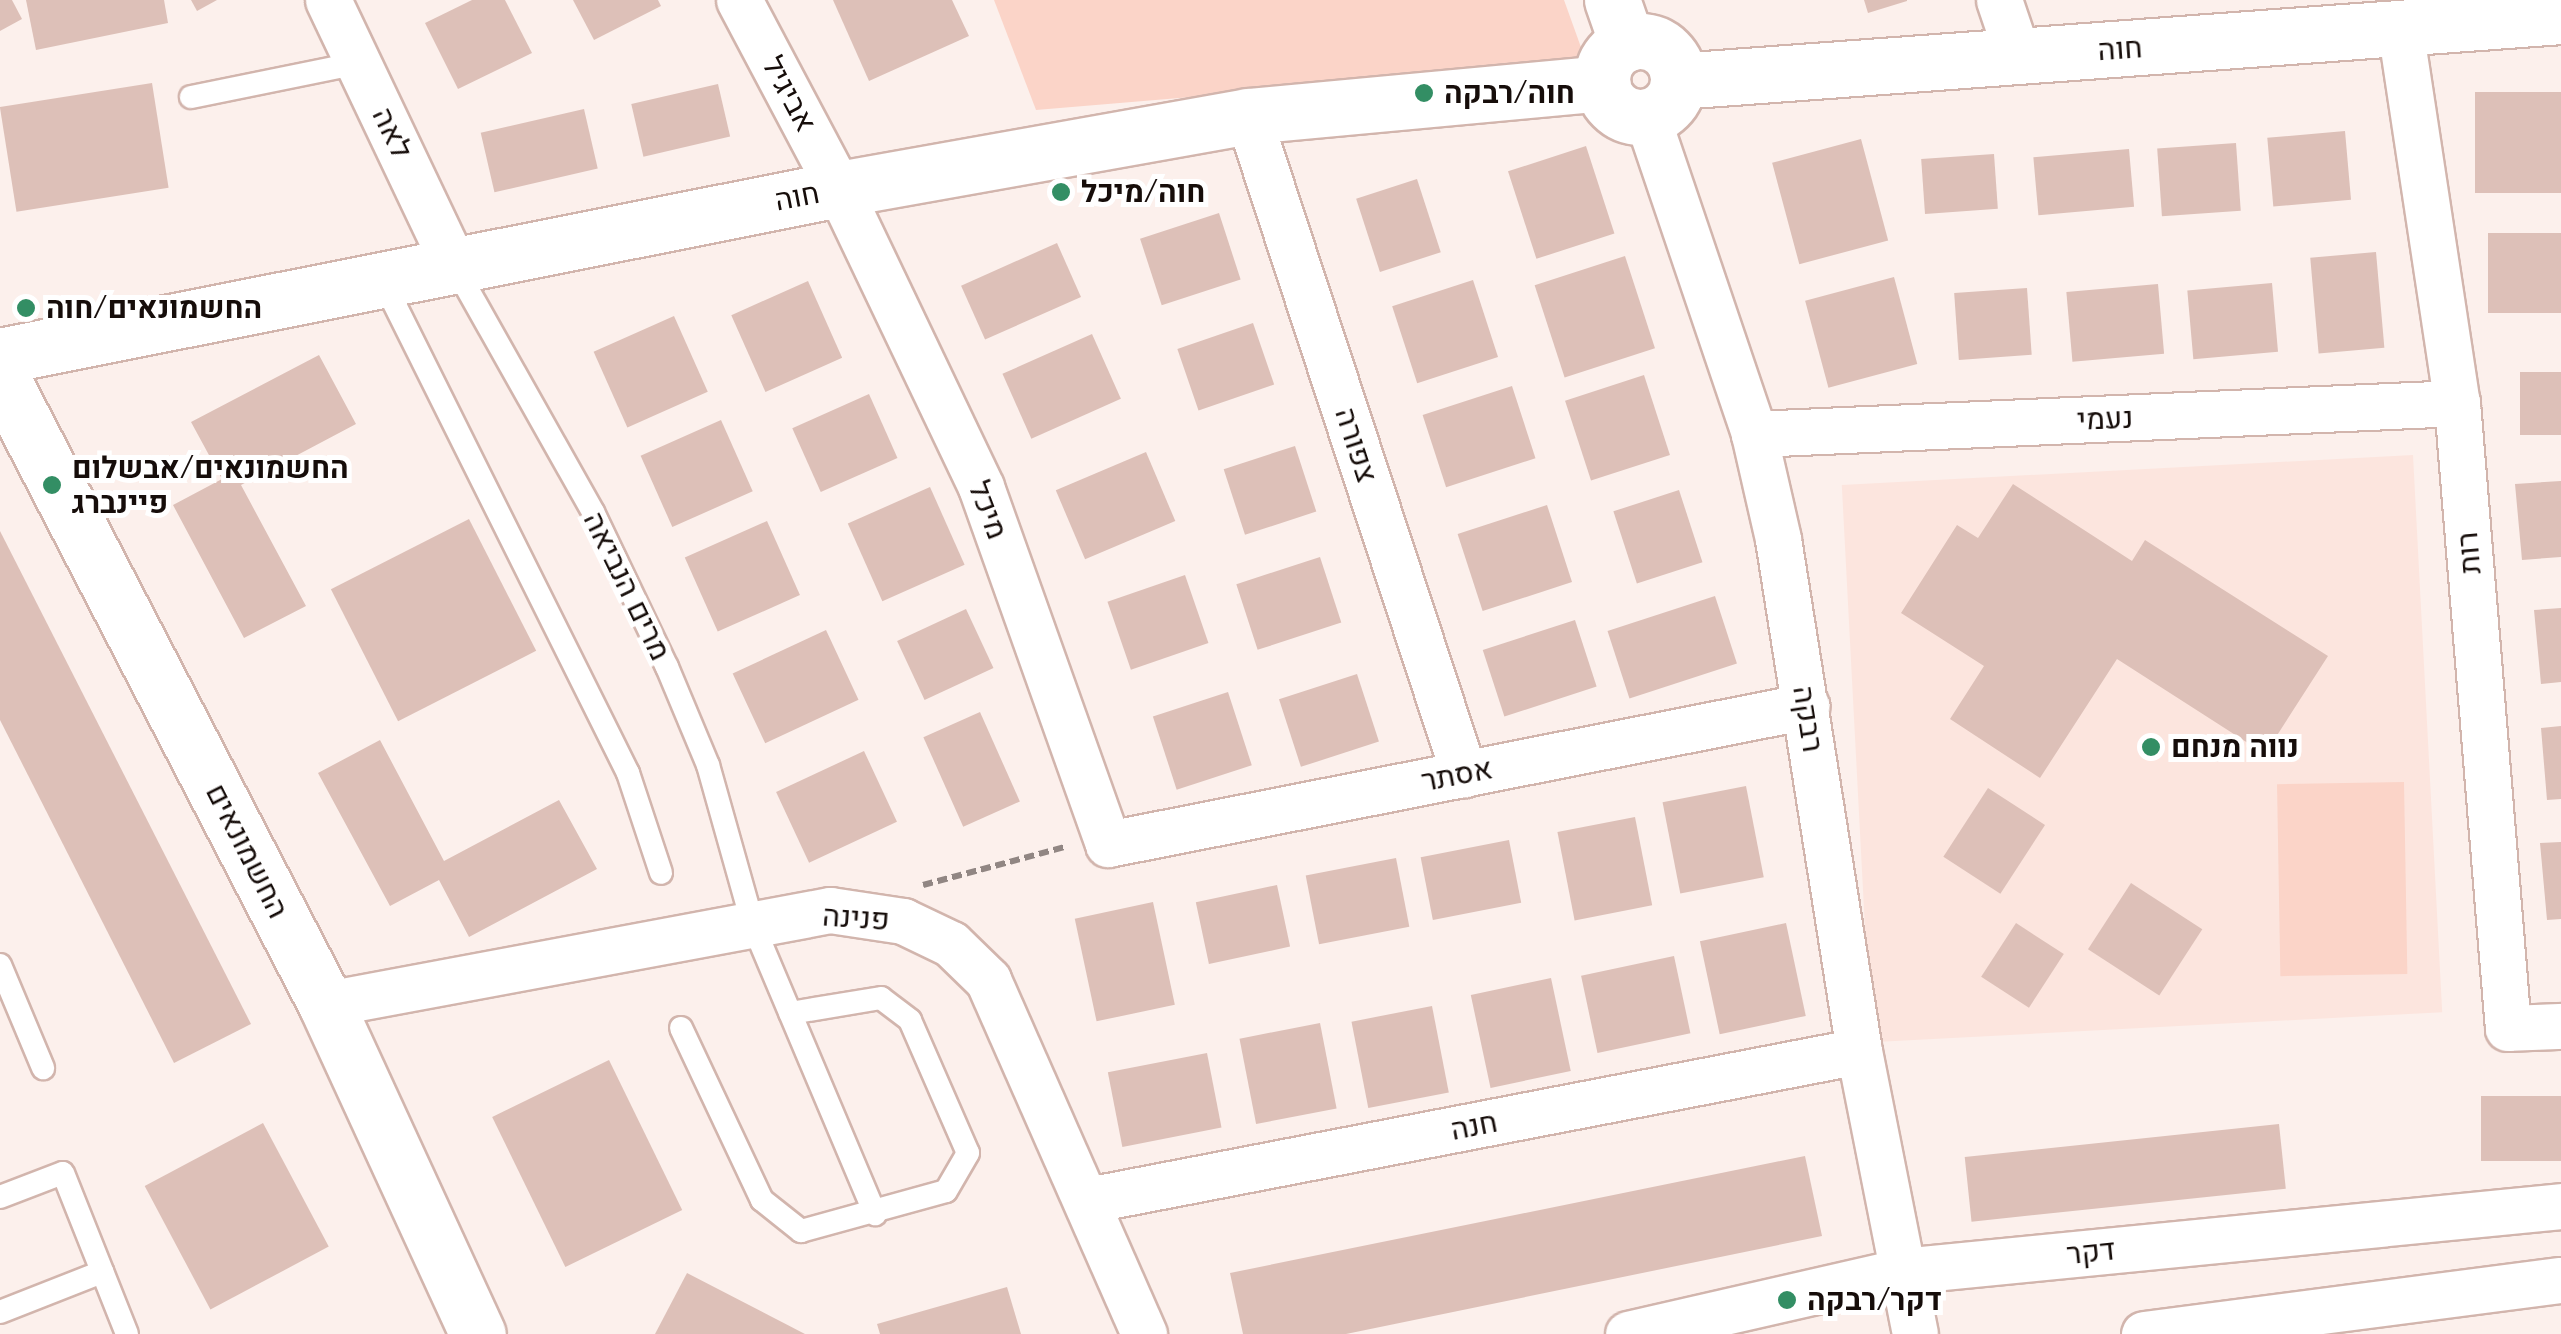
<!DOCTYPE html>
<html>
<head>
<meta charset="utf-8">
<style>
  body { margin:0 }
  #map { position:relative; width:2561px; height:1334px; overflow:hidden; background:#fcf0ec; font-family:"Libre Baskerville",Heebo,serif }
  div>[style] { position:absolute }
  [style*='--x'] { left:calc(var(--x)*1px); top:calc(var(--y)*1px); width:calc(var(--w)*1px); rotate:calc(var(--a)*1deg) }
  .built>* { inset:0; background:#fce5de; transform-origin:0 0 }
  .green>* { inset:0; background:#fbd4c8; transform-origin:0 0 }
  .building>* { inset:0; background:#ddc0b8; transform-origin:0 0 }
  .path>* { height:6px; margin-top:-3px; transform-origin:0; background:repeating-linear-gradient(90deg,#918683 0 10px,transparent 0 15px) }
  .roads { filter:drop-shadow(2px 0 #d2b5ad) drop-shadow(-2px 0 #d2b5ad) drop-shadow(0 2px #d2b5ad) drop-shadow(0 -2px #d2b5ad) }
  .lane>* { height:22px; margin:-11px; padding:0 11px; transform-origin:11px; border-radius:11px; background:#fff }
  .street>* { height:45px; margin:-22.5px; padding:0 22.5px; transform-origin:22.5px; border-radius:22.5px; background:#fff }
  .secondary>* { height:55px; margin:-27.5px; padding:0 27.5px; transform-origin:27.5px; border-radius:27.5px; background:#fff }
  .secondary>.ring { margin:-27.5px; padding:0; box-sizing:content-box; background:none; border:55px solid #fff; border-radius:50% }
  .dots>* { width:28px; height:28px; translate:-50% -50%; box-sizing:border-box; border:5px solid #fff; border-radius:50% }
  span { translate:-50% -50%; white-space:nowrap; text-align:center; line-height:1.15; -webkit-text-stroke:10px #fff; paint-order:stroke }
  .street-label { font-size:30px; color:#160d0a }
  .poi-label { font-size:30px; color:#160d0a; font-weight:700 }
  .left { translate:0 -50%; text-align:left }
</style>
</head>
<body>
<div id="map">
  <div class="built">
    <i style="left:2413px;top:455px;width:558px;height:572px;rotate:87deg"></i>
  </div>
  <div class="green">
    <i style="clip-path:polygon(994px 0,1564px 0,1587px 64px,1036px 110px)"></i>
    <i style="left:2404px;top:782px;width:192px;height:127px;rotate:89deg"></i>
  </div>
  <div class="building">
    <i style="clip-path:polygon(0 0,12px 0,22px 19px,0 31px)"></i>
    <i style="clip-path:polygon(26px 0,164px 0,168px 23px,36px 50px)"></i>
    <i style="clip-path:polygon(191px 0,217px 0,197px 11px)"></i>
    <i style="clip-path:polygon(472px 0,505px 0,532px 53px,458px 89px,425px 23px)"></i>
    <i style="clip-path:polygon(573px 0,658px 0,661px 6px,594px 40px)"></i>
    <i style="clip-path:polygon(833px 0,952px 0,969px 36px,869px 81px)"></i>
    <i style="clip-path:polygon(1864px 0,1907px 0,1907px 1px,1868px 13px)"></i>
    <i style="left:152px;top:83px;width:106px;height:154px;rotate:81deg"></i>
    <i style="left:718px;top:84px;width:54px;height:89px;rotate:77deg"></i>
    <i style="left:2561px;top:92px;width:101px;height:86px;rotate:90deg"></i>
    <i style="left:584px;top:109px;width:61px;height:106px;rotate:77deg"></i>
    <i style="left:2345px;top:131px;width:69px;height:78px;rotate:85deg"></i>
    <i style="left:1861px;top:139px;width:105px;height:92px;rotate:75deg"></i>
    <i style="left:2236px;top:143px;width:68px;height:79px;rotate:86deg"></i>
    <i style="left:1586px;top:146px;width:92px;height:82px;rotate:72deg"></i>
    <i style="left:2129px;top:149px;width:58px;height:96px;rotate:85deg"></i>
    <i style="left:1994px;top:154px;width:55px;height:73px;rotate:86deg"></i>
    <i style="left:1417px;top:179px;width:77px;height:64px;rotate:72deg"></i>
    <i style="left:1219px;top:213px;width:70px;height:83px;rotate:72deg"></i>
    <i style="left:2561px;top:233px;width:80px;height:73px;rotate:90deg"></i>
    <i style="left:1057px;top:243px;width:59px;height:105px;rotate:66deg"></i>
    <i style="left:2376px;top:252px;width:96px;height:66px;rotate:85deg"></i>
    <i style="left:1625px;top:256px;width:97px;height:95px;rotate:72deg"></i>
    <i style="left:1894px;top:277px;width:90px;height:92px;rotate:75deg"></i>
    <i style="left:1473px;top:280px;width:81px;height:85px;rotate:72deg"></i>
    <i style="left:808px;top:281px;width:84px;height:84px;rotate:66deg"></i>
    <i style="left:2272px;top:283px;width:69px;height:85px;rotate:85deg"></i>
    <i style="left:2158px;top:284px;width:70px;height:92px;rotate:85deg"></i>
    <i style="left:2027px;top:288px;width:67px;height:73px;rotate:86deg"></i>
    <i style="left:674px;top:316px;width:83px;height:88px;rotate:66deg"></i>
    <i style="left:1253px;top:323px;width:65px;height:80px;rotate:71deg"></i>
    <i style="left:1092px;top:334px;width:71px;height:98px;rotate:66deg"></i>
    <i style="clip-path:polygon(319px 355px,356px 424px,241px 485px,306px 606px,244px 638px,173px 505px,222px 479px,191px 422px)"></i>
    <i style="left:2561px;top:372px;width:63px;height:41px;rotate:90deg"></i>
    <i style="left:1644px;top:375px;width:84px;height:83px;rotate:72deg"></i>
    <i style="left:1512px;top:386px;width:76px;height:94px;rotate:72deg"></i>
    <i style="left:869px;top:394px;width:70px;height:84px;rotate:66deg"></i>
    <i style="left:721px;top:420px;width:78px;height:88px;rotate:66deg"></i>
    <i style="left:1295px;top:446px;width:69px;height:75px;rotate:72deg"></i>
    <i style="left:1146px;top:452px;width:75px;height:98px;rotate:67deg"></i>
    <i style="clip-path:polygon(2561px 481px,2561px 557px,2522px 560px,2515px 484px)"></i>
    <i style="clip-path:polygon(2013px 484px,2132px 561px,2145px 540px,2328px 656px,2265px 754px,2117px 659px,2040px 778px,1950px 719px,1984px 666px,1901px 613px,1957px 525px,1978px 538px)"></i>
    <i style="left:930px;top:487px;width:85px;height:90px;rotate:66deg"></i>
    <i style="left:1679px;top:490px;width:76px;height:69px;rotate:72deg"></i>
    <i style="left:1547px;top:505px;width:81px;height:94px;rotate:72deg"></i>
    <i style="left:469px;top:519px;width:148px;height:155px;rotate:63deg"></i>
    <i style="left:767px;top:521px;width:81px;height:90px;rotate:66deg"></i>
    <i style="clip-path:polygon(0 531px,251px 1024px,174px 1063px,0 720px)"></i>
    <i style="left:1320px;top:557px;width:69px;height:88px;rotate:72deg"></i>
    <i style="left:1185px;top:575px;width:72px;height:82px;rotate:71deg"></i>
    <i style="left:1715px;top:596px;width:71px;height:113px;rotate:72deg"></i>
    <i style="clip-path:polygon(2561px 608px,2561px 682px,2541px 684px,2534px 610px)"></i>
    <i style="left:966px;top:609px;width:65px;height:76px;rotate:65deg"></i>
    <i style="left:1575px;top:620px;width:70px;height:97px;rotate:72deg"></i>
    <i style="left:826px;top:630px;width:77px;height:103px;rotate:65deg"></i>
    <i style="left:1357px;top:674px;width:71px;height:82px;rotate:72deg"></i>
    <i style="left:1228px;top:692px;width:77px;height:79px;rotate:72deg"></i>
    <i style="left:980px;top:712px;width:98px;height:62px;rotate:66deg"></i>
    <i style="clip-path:polygon(2561px 726px,2561px 799px,2547px 800px,2541px 728px)"></i>
    <i style="clip-path:polygon(380px 740px,444px 861px,559px 800px,597px 869px,469px 937px,439px 880px,390px 906px,318px 773px)"></i>
    <i style="left:864px;top:751px;width:78px;height:97px;rotate:65deg"></i>
    <i style="left:1746px;top:786px;width:93px;height:85px;rotate:79deg"></i>
    <i style="left:1988px;top:788px;width:68px;height:82px;rotate:33deg"></i>
    <i style="left:1635px;top:817px;width:90px;height:79px;rotate:79deg"></i>
    <i style="left:1509px;top:840px;width:64px;height:90px;rotate:79deg"></i>
    <i style="clip-path:polygon(2561px 842px,2561px 919px,2547px 920px,2540px 843px)"></i>
    <i style="left:1396px;top:858px;width:70px;height:92px;rotate:79deg"></i>
    <i style="left:2131px;top:883px;width:85px;height:79px;rotate:33deg"></i>
    <i style="left:1277px;top:885px;width:63px;height:83px;rotate:78deg"></i>
    <i style="left:1153px;top:902px;width:105px;height:80px;rotate:78deg"></i>
    <i style="left:1786px;top:923px;width:95px;height:88px;rotate:78deg"></i>
    <i style="left:2016px;top:923px;width:57px;height:64px;rotate:33deg"></i>
    <i style="left:1674px;top:956px;width:79px;height:95px;rotate:78deg"></i>
    <i style="left:1551px;top:978px;width:95px;height:82px;rotate:78deg"></i>
    <i style="left:1432px;top:1006px;width:88px;height:82px;rotate:79deg"></i>
    <i style="left:1320px;top:1023px;width:87px;height:82px;rotate:79deg"></i>
    <i style="left:1207px;top:1053px;width:76px;height:101px;rotate:79deg"></i>
    <i style="left:609px;top:1060px;width:167px;height:130px;rotate:64deg"></i>
    <i style="left:2561px;top:1096px;width:65px;height:80px;rotate:90deg"></i>
    <i style="left:263px;top:1123px;width:140px;height:134px;rotate:62deg"></i>
    <i style="left:2279px;top:1124px;width:65px;height:316px;rotate:84deg"></i>
    <i style="clip-path:polygon(1805px 1156px,1822px 1236px,1346px 1334px,1243px 1334px,1230px 1273px)"></i>
    <i style="clip-path:polygon(687px 1273px,805px 1334px,655px 1334px)"></i>
    <i style="clip-path:polygon(1007px 1287px,1021px 1334px,880px 1334px,877px 1324px)"></i>
  </div>
  <div class="path">
    <i style="--x:923;--y:885;--w:147;--a:-15"></i>
  </div>
  <div class="roads">
    <div class="lane">
      <i style="--x:191;--y:97;--w:170;--a:-11.5"></i>
      <i style="--x:455;--y:267;--w:281;--a:60.6"></i>
      <i style="--x:593;--y:512;--w:172;--a:64.5"></i>
      <i style="--x:667;--y:667;--w:106;--a:67.3"></i>
      <i style="--x:708;--y:765;--w:166;--a:74.3"></i>
      <i style="--x:753;--y:925;--w:314;--a:67.1"></i>
      <i style="--x:383;--y:281;--w:550;--a:63.53"></i>
      <i style="--x:628;--y:773;--w:105;--a:71.7"></i>
      <i style="--x:0;--y:965;--w:112;--a:67.3"></i>
      <i style="--x:681;--y:1028;--w:190;--a:64.8"></i>
      <i style="--x:762;--y:1200;--w:50;--a:38.5"></i>
      <i style="--x:801;--y:1231;--w:150;--a:-15.4"></i>
      <i style="--x:946;--y:1191;--w:44;--a:-59.9"></i>
      <i style="--x:968;--y:1153;--w:145;--a:-113.6"></i>
      <i style="--x:910;--y:1020;--w:36;--a:-143"></i>
      <i style="--x:881;--y:998;--w:92;--a:170.6"></i>
      <i style="--x:0;--y:1197;--w:67;--a:-20.9"></i>
      <i style="--x:63;--y:1173;--w:173;--a:68.3"></i>
      <i style="--x:0;--y:1312;--w:110;--a:-21.4"></i>
    </div>
    <div class="street">
      <i style="--x:328;--y:0;--w:296;--a:64.6"></i>
      <i style="--x:739;--y:0;--w:214;--a:62.1"></i>
      <i style="--x:839;--y:189;--w:330;--a:64.5"></i>
      <i style="--x:981;--y:487;--w:379;--a:70.4"></i>
      <i style="--x:1108;--y:844;--w:712;--a:-11.17"></i>
      <i style="--x:1999;--y:0;--w:59;--a:71.3"></i>
      <i style="--x:2400;--y:28;--w:379;--a:81.4"></i>
      <i style="--x:2457;--y:403;--w:627;--a:85.34"></i>
      <i style="--x:2508;--y:1028;--w:53;--a:-2.2"></i>
      <i style="--x:1248;--y:116;--w:693;--a:71.83"></i>
      <i style="--x:1647;--y:117;--w:335;--a:71.3"></i>
      <i style="--x:1754;--y:434;--w:108;--a:77.1"></i>
      <i style="--x:1778;--y:539;--w:518;--a:81.01"></i>
      <i style="--x:1859;--y:1051;--w:288;--a:78.8"></i>
      <i style="--x:1754;--y:434;--w:704;--a:-2.52"></i>
      <i style="--x:326;--y:1004;--w:513;--a:-10.56"></i>
      <i style="--x:830;--y:910;--w:74;--a:8.6"></i>
      <i style="--x:903;--y:921;--w:53;--a:25.6"></i>
      <i style="--x:951;--y:944;--w:52;--a:44.2"></i>
      <i style="--x:988;--y:980;--w:387;--a:66.2"></i>
      <i style="--x:1088;--y:1200;--w:785;--a:-10.94"></i>
      <i style="--x:1628;--y:1334;--w:281;--a:-12.9"></i>
      <i style="--x:1902;--y:1271;--w:662;--a:-5.63"></i>
      <i style="--x:2144;--y:1334;--w:420;--a:-7.4"></i>
    </div>
    <div class="secondary">
      <i style="--x:1612;--y:0;--w:46;--a:70.8"></i>
      <i class="ring" style="left:1602px;top:41px;width:21px;height:21px"></i>
      <i style="--x:1678;--y:81;--w:885;--a:-4.21"></i>
      <i style="--x:0;--y:356;--w:855;--a:-11.26"></i>
      <i style="--x:839;--y:189;--w:415;--a:-10.1"></i>
      <i style="--x:1248;--y:116;--w:356;--a:-5.3"></i>
      <i style="--x:0;--y:375;--w:708;--a:62.6"></i>
      <i style="--x:326;--y:1004;--w:363;--a:65.3"></i>
    </div>
  </div>
  <div class="dots">
    <i style="left:1424px;top:93px;background:#338e64"></i>
    <i style="left:1061px;top:192px;background:#338e64"></i>
    <i style="left:26px;top:308px;background:#338e64"></i>
    <i style="left:52px;top:485px;background:#338e64"></i>
    <i style="left:2151px;top:747px;background:#338e64"></i>
    <i style="left:1787px;top:1300px;background:#338e64"></i>
  </div>
  <div class="street-label">
    <span style="left:2120px;top:49px;rotate:-4deg">חוה</span>
    <span style="left:789px;top:94px;rotate:62deg">אביגיל</span>
    <span style="left:392px;top:133px;rotate:64deg">לאה</span>
    <span style="left:797px;top:197px;rotate:-11deg">חוה</span>
    <span style="left:2105px;top:419px;rotate:-2deg">נעמי</span>
    <span style="left:1356px;top:445px;rotate:72deg">צפורה</span>
    <span style="left:988px;top:510px;rotate:69deg">מיכל</span>
    <span style="left:2469px;top:553px;rotate:-95deg">רות</span>
    <span style="left:627px;top:586px;rotate:64deg">מרים הנביאה</span>
    <span style="left:1808px;top:719px;rotate:81deg">רבקה</span>
    <span style="left:1457px;top:775px;rotate:-11deg">אסתר</span>
    <span style="left:247px;top:851px;rotate:63deg">החשמונאים</span>
    <span style="left:856px;top:918px;rotate:4deg">פנינה</span>
    <span style="left:1474px;top:1126px;rotate:-11deg">חנה</span>
    <span style="left:2091px;top:1252px;rotate:-6deg">דקר</span>
  </div>
  <div class="poi-label">
    <span class="left" style="left:1444px;top:93px">חוה/רבקה</span>
    <span class="left" style="left:1081px;top:192px">חוה/מיכל</span>
    <span class="left" style="left:46px;top:308px">החשמונאים/חוה</span>
    <span class="left" style="left:72px;top:485px">החשמונאים/אבשלום<br>פיינברג</span>
    <span class="left" style="left:2171px;top:747px">נווה מנחם</span>
    <span class="left" style="left:1807px;top:1300px">דקר/רבקה</span>
  </div>
</div>
</body>
</html>
